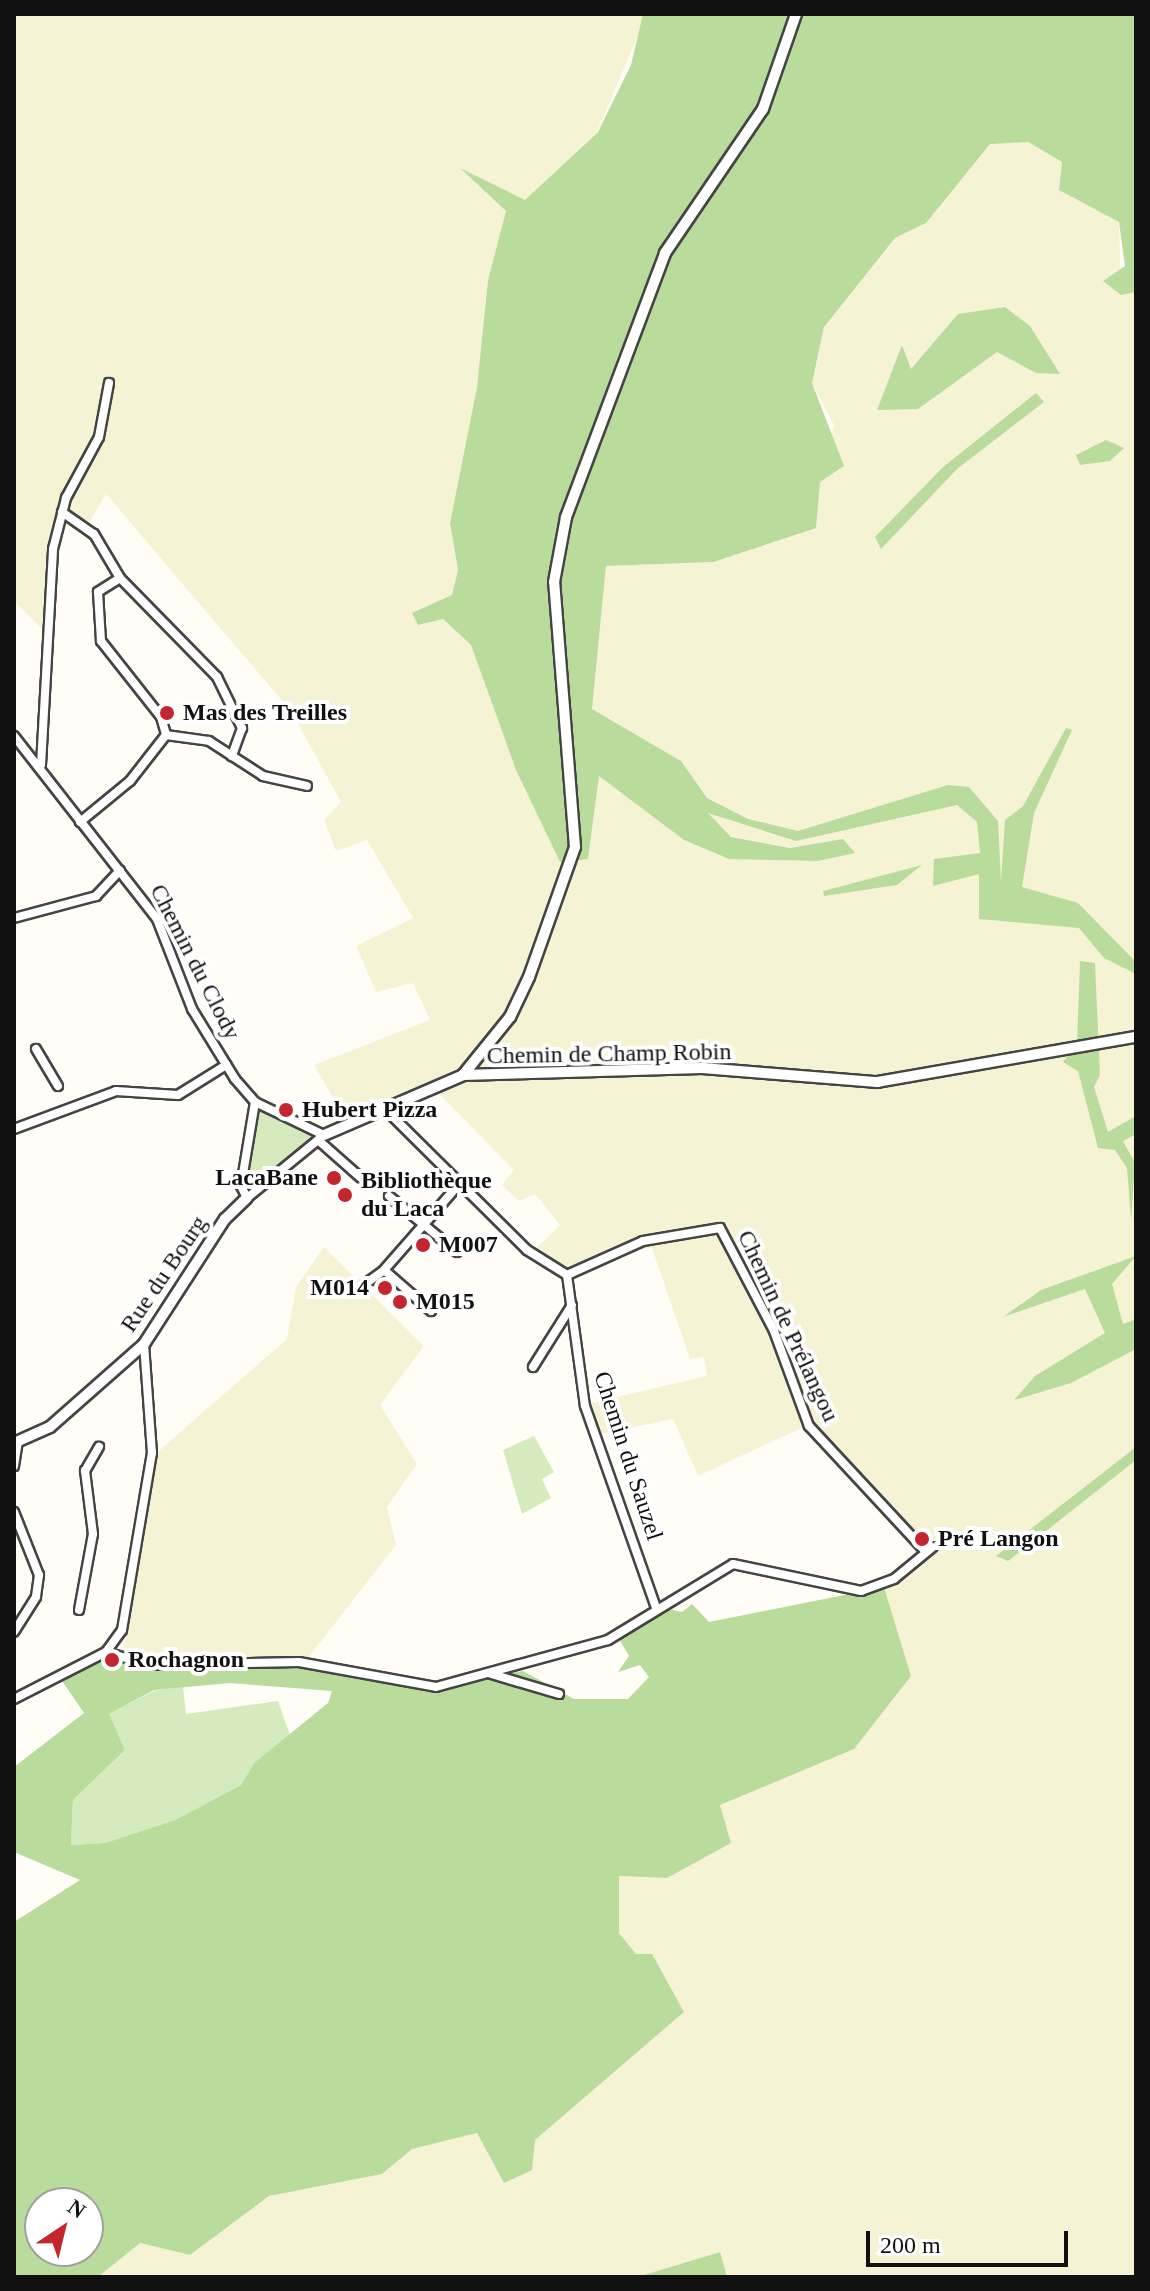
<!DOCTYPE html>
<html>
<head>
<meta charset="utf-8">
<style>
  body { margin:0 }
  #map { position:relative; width:1150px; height:2291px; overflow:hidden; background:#fffdf5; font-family:Georgia,serif }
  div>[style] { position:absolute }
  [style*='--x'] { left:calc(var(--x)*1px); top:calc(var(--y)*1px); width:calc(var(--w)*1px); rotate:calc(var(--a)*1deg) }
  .farmland>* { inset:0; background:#f6f3d4 }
  .green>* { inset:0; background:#d5ebbd }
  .forest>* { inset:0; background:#b9dc9c }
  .roads { filter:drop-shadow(2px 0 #444) drop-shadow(-2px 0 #444) drop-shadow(0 2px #444) drop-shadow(0 -2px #444) }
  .minor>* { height:8px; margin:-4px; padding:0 4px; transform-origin:4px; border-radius:4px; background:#fff }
  .tertiary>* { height:10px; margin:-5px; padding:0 5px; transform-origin:5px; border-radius:5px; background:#fff }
  .dots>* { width:22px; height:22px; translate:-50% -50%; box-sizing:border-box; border:4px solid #fff; border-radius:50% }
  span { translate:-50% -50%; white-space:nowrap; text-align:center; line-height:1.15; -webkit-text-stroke:8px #fff; paint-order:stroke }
  .poi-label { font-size:24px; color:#111; font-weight:700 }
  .left { translate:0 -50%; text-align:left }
  .right { translate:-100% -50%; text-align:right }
  .street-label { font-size:24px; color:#111 }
  .frame { position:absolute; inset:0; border:16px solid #111; pointer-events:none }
  .north { position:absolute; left:24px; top:2187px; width:80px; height:80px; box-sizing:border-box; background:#fff; border:2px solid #a0a0a0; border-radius:50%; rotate:35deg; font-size:22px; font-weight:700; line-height:32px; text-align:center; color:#111 }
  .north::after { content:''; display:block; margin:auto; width:28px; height:36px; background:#c4262e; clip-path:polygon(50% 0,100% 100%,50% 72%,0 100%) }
  .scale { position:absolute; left:866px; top:2231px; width:202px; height:36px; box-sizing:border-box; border:4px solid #111; border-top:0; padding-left:10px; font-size:24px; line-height:28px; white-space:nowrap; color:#111; -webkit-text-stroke:6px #fff; paint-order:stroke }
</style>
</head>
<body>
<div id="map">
  <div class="farmland">
    <i style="clip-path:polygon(14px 14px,646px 16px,597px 132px,525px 200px,461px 169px,506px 211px,488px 280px,477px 387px,450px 522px,458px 570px,452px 595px,418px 625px,443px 619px,471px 645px,516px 770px,588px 859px,598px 775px,684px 840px,729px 859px,843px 839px,790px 848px,731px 837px,708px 818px,681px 761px,592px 709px,606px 566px,713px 562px,820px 481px,834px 425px,812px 383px,824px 327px,895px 238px,926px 223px,990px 143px,1028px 142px,1062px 162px,1059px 190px,1119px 221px,1121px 295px,1136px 292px,1136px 2277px,727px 2277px,719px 2252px,637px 2277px,98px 2277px,140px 2243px,190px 2255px,269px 2196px,382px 2174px,412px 2149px,477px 2133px,504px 2183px,535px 2140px,684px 2012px,619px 1933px,619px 1876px,667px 1878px,731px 1843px,720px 1805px,808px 1766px,911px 1676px,884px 1587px,928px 1551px,843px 1473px,810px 1424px,698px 1476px,673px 1419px,601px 1434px,587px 1404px,707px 1376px,704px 1357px,690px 1359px,652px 1248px,612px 1251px,571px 1268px,533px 1251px,560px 1225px,535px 1194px,519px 1201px,502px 1185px,514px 1170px,438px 1093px,345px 1119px,314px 1065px,430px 1020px,413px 983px,376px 992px,356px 946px,413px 918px,367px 840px,336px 851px,324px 820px,341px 802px,291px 711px,106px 494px,88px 524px,66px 509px,42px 629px,14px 601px)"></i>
    <i style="clip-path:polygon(324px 1247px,424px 1346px,380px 1405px,417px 1464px,387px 1507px,396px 1545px,304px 1663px,123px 1652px,153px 1456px,287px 1339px,296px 1287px)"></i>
  </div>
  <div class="green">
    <i style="clip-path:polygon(259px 1109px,316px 1137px,254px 1189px,244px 1181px)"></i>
    <i style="clip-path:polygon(534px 1436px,554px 1472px,542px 1479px,551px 1498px,522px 1514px,503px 1450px)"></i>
    <i style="clip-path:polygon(183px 1687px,186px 1714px,278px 1701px,290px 1735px,254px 1763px,241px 1785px,175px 1820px,105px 1843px,71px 1845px,73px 1800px,125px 1750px,108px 1714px,156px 1690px)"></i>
  </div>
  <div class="forest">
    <i style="clip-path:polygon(643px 14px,1136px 14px,1136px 292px,1121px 295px,1103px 281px,1125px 266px,1119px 222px,1059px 190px,1062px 162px,1028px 142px,990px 144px,926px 223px,895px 238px,824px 327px,812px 383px,844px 466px,820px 482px,816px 528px,713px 562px,606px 566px,592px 709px,681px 761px,707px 798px,748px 819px,798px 831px,948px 785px,969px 787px,998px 821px,1001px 881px,1005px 820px,1023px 806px,1066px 728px,1072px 730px,1034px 813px,1022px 887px,1078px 903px,1136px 962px,1136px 974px,1104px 958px,1079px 928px,979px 919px,979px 874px,933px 886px,934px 859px,980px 853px,977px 822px,957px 805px,796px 841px,708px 813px,731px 837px,790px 848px,843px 839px,855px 853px,818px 861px,729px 859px,684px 840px,599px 776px,588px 859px,560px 862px,516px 770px,471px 645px,443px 619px,418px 625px,412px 613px,452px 595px,458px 570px,450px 523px,477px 387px,488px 280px,506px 211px,460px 168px,525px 200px,598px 132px,631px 65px)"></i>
    <i style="clip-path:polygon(1005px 307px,1030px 326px,1060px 374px,1036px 373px,997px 352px,918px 409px,877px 410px,902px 345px,911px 369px,958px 314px)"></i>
    <i style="clip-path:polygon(1036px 393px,1044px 402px,957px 469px,881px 549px,875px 537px,943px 467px)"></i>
    <i style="clip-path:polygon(1106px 440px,1124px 448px,1110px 461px,1080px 465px,1076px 455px)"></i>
    <i style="clip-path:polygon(922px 865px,897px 885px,824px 896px,823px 891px)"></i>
    <i style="clip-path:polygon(1080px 961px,1095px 963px,1100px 1075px,1094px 1087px,1108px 1132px,1136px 1116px,1136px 1134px,1123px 1141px,1135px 1163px,1131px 1220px,1127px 1168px,1115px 1150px,1098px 1148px,1078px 1071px,1063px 1062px,1077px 1044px)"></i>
    <i style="clip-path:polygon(1136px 1256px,1112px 1284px,1123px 1324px,1136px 1319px,1136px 1349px,1071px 1383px,1014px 1400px,1035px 1376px,1105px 1333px,1085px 1289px,1003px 1317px,1041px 1290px)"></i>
    <i style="clip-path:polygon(1136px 1447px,1136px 1460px,1008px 1561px,996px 1556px)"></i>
    <i style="clip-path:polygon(evenodd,884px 1587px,911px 1676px,854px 1749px,720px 1805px,731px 1843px,667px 1878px,619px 1876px,619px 1933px,636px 1954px,652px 1954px,684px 2012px,535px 2140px,532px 2170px,504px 2183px,477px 2133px,412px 2149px,382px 2174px,269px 2196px,190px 2255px,140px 2243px,98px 2277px,14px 2277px,14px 1922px,80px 1880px,14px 1852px,14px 1767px,84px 1713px,62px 1681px,106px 1654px,144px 1667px,304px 1663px,423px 1689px,523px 1671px,574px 1699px,628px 1699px,649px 1677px,640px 1665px,618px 1672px,629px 1656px,619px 1639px,658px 1607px,682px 1612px,692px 1604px,709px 1622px,884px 1587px,230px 1683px,332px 1691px,328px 1703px,254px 1763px,241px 1785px,175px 1820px,105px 1843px,71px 1845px,73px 1800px,125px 1750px,109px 1714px,154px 1690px,230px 1683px,884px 1587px,40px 2203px,88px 2203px,88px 2251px,40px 2251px,40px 2203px)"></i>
    <i style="clip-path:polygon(720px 2252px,727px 2277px,637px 2277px)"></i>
  </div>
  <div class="roads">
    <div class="minor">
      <i style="--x:62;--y:512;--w:39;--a:35"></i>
      <i style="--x:94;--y:534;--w:51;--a:59.4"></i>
      <i style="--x:120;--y:578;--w:139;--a:45.6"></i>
      <i style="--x:217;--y:677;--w:57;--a:63.9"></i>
      <i style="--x:242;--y:728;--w:30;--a:110"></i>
      <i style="--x:120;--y:578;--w:26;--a:148"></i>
      <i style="--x:98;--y:592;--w:49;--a:86.5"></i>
      <i style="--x:101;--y:641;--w:97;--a:51.7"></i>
      <i style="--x:161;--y:717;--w:19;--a:74"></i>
      <i style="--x:14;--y:736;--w:232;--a:52"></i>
      <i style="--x:157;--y:919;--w:97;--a:68.7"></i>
      <i style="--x:192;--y:1009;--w:82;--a:58.4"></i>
      <i style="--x:235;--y:1079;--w:30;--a:49"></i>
      <i style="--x:255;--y:1102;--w:76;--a:25.6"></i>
      <i style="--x:41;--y:765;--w:216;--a:-86.8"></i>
      <i style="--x:53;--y:549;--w:53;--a:-75.7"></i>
      <i style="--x:66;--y:498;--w:69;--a:-61.6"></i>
      <i style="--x:99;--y:437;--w:55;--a:-79.5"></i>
      <i style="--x:80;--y:822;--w:65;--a:-39.4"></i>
      <i style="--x:130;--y:781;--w:58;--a:-52"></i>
      <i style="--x:166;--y:735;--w:43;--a:7.9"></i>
      <i style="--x:209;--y:741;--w:64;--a:32.9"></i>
      <i style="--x:263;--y:776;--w:45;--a:12.8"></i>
      <i style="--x:14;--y:918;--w:85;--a:-15"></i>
      <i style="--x:96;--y:896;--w:35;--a:-47"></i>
      <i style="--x:36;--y:1049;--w:43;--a:59.3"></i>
      <i style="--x:255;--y:1102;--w:85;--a:99.5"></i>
      <i style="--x:241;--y:1186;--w:13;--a:63"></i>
      <i style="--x:247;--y:1198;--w:99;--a:-39.3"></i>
      <i style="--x:385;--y:1109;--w:200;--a:44.8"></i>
      <i style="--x:527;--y:1250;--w:47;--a:32"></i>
      <i style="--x:14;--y:1129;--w:109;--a:-20.4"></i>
      <i style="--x:116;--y:1091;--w:62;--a:3.7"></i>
      <i style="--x:178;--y:1095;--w:57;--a:-32"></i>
      <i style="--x:318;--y:1140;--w:57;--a:41.5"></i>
      <i style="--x:389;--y:1196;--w:88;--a:39.5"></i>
      <i style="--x:567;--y:1275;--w:83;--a:-24.1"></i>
      <i style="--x:643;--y:1241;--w:78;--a:-9.6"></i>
      <i style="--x:720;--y:1228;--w:116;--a:62.3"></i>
      <i style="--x:774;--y:1331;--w:101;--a:69.8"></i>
      <i style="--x:809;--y:1426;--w:171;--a:47.1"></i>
      <i style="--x:567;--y:1275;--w:132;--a:82.2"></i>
      <i style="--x:585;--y:1406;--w:214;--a:70.6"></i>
      <i style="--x:365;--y:1284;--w:24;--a:-36"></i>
      <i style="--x:431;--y:1311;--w:62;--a:-138.9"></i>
      <i style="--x:384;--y:1270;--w:117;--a:-48.8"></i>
      <i style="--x:533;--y:1367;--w:73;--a:-57.8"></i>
      <i style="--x:14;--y:1466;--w:25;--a:-81"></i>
      <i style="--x:14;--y:1512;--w:68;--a:68.4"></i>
      <i style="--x:39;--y:1575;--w:22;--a:98"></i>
      <i style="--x:36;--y:1597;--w:41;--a:122.2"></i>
      <i style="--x:79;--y:1610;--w:77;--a:-79.6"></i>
      <i style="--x:93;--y:1534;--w:64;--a:-97.2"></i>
      <i style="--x:85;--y:1471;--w:28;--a:-60"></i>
      <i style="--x:106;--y:1652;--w:45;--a:16.8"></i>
      <i style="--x:149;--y:1665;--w:150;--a:-1.1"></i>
      <i style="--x:299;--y:1662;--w:139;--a:10.3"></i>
      <i style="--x:436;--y:1687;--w:178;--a:-15.3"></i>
      <i style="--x:608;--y:1640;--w:146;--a:-31.3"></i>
      <i style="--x:733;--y:1564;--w:131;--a:11.9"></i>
      <i style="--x:861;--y:1591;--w:35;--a:-20"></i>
      <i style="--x:894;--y:1579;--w:50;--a:-39.4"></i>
      <i style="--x:488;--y:1673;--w:74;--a:16.5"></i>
      <i style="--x:14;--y:1699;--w:103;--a:-27.1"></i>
      <i style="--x:106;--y:1652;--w:27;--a:-54"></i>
      <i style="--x:122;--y:1630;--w:180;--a:-80.4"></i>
      <i style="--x:152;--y:1453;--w:109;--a:-94.2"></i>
    </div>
    <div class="tertiary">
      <i style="--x:463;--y:1075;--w:239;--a:-1.7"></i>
      <i style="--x:702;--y:1068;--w:176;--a:4.6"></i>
      <i style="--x:877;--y:1082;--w:263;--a:-9.9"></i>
      <i style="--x:324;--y:1135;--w:151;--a:-23.3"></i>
      <i style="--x:463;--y:1075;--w:75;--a:-51"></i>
      <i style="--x:510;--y:1017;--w:44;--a:-64.6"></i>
      <i style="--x:529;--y:977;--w:138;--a:-70.5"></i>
      <i style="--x:575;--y:847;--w:266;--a:-94.5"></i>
      <i style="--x:554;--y:582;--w:66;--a:-79.5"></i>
      <i style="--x:566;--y:517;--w:282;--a:-69.4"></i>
      <i style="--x:665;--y:253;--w:174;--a:-55.8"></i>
      <i style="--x:763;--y:109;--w:101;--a:-70.8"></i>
      <i style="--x:14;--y:1443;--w:39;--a:-24"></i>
      <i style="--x:50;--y:1427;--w:125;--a:-41.4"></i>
      <i style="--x:144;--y:1344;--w:149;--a:-57.1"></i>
      <i style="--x:225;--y:1219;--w:30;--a:-44"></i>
    </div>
  </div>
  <div class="dots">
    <i style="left:167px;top:713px;background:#c4262e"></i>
    <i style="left:286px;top:1110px;background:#c4262e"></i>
    <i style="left:334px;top:1178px;background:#c4262e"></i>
    <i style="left:345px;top:1195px;background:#c4262e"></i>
    <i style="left:423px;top:1245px;background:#c4262e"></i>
    <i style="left:385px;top:1288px;background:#c4262e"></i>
    <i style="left:400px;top:1302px;background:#c4262e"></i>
    <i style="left:922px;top:1539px;background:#c4262e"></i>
    <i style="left:112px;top:1660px;background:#c4262e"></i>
  </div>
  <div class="poi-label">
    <span class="left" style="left:183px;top:713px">Mas des Treilles</span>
    <span class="left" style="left:302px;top:1110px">Hubert Pizza</span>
    <span class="right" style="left:318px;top:1178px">LacaBane</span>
    <span class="left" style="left:361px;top:1195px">Bibliothèque<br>du Laca</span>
    <span class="left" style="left:439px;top:1245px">M007</span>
    <span class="right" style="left:369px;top:1288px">M014</span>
    <span class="left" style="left:416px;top:1302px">M015</span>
    <span class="left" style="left:938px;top:1539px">Pré Langon</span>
    <span class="left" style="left:128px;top:1660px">Rochagnon</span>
  </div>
  <div class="street-label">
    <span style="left:195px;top:962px;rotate:63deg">Chemin du Clody</span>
    <span style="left:609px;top:1054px;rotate:-1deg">Chemin de Champ Robin</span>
    <span style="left:164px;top:1274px;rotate:-56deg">Rue du Bourg</span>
    <span style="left:788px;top:1326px;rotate:65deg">Chemin de Prélangou</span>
    <span style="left:628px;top:1456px;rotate:72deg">Chemin du Sauzel</span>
  </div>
  <div class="frame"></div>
  <div class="north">N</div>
  <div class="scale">200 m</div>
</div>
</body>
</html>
